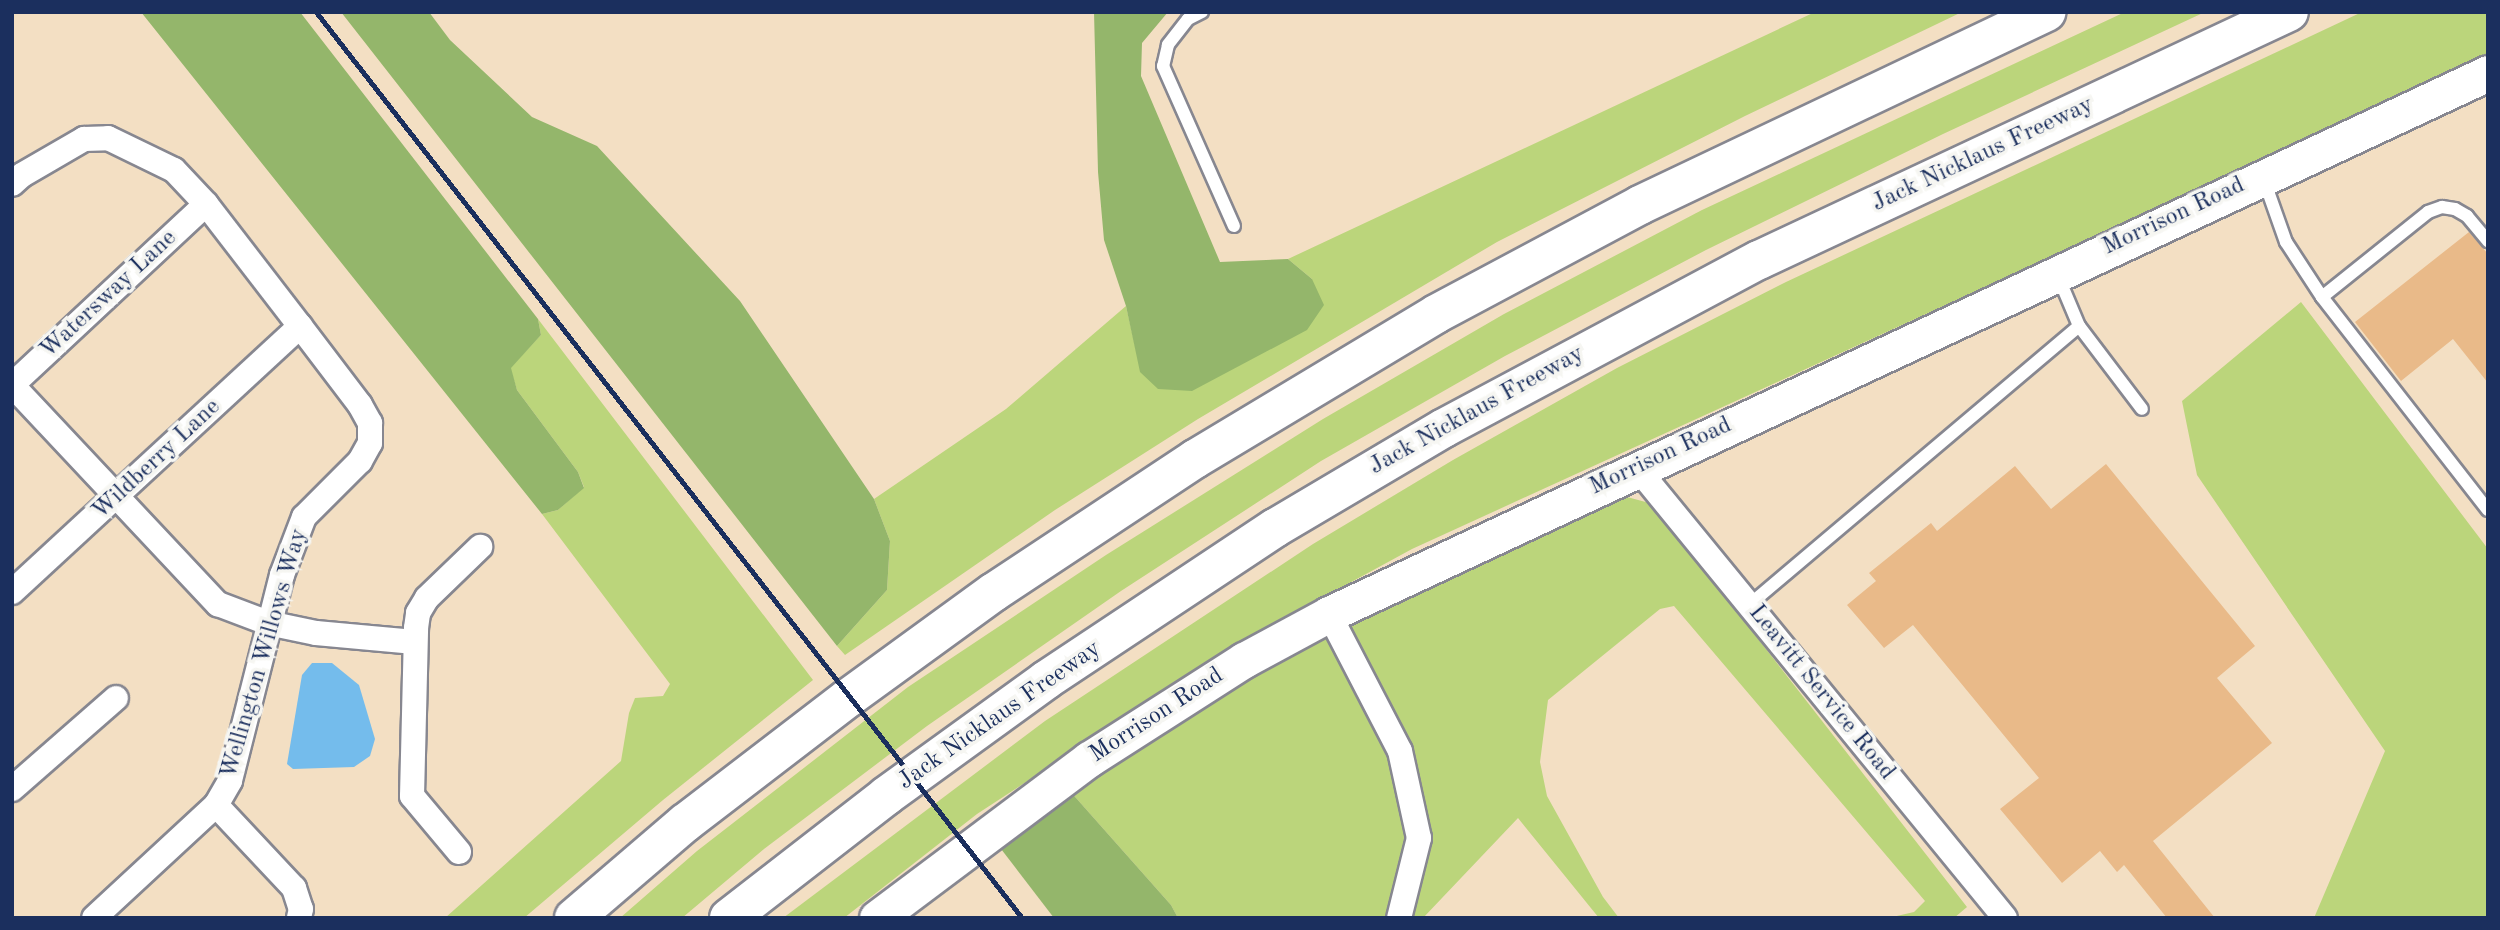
<!DOCTYPE html>
<html>
<head>
<meta charset="utf-8">
<style>
  body { margin:0 }
  #map { position:relative; width:2500px; height:930px; overflow:hidden; background:#f3dfc3; font-family:"Old Standard TT",serif }
  div>[style] { position:absolute }
  [style*='--x'] { left:calc(var(--x)*1px); top:calc(var(--y)*1px); width:calc(var(--w)*1px); rotate:calc(var(--a)*1deg) }
  .green>* { inset:0; background:#bbd57b }
  .forest>* { inset:0; background:#94b66b }
  .water>* { inset:0; background:#74bcec }
  .building>* { inset:0; background:#e9ba89 }
  .roads { filter:drop-shadow(2px 0 #878790) drop-shadow(-2px 0 #878790) drop-shadow(0 2px #878790) drop-shadow(0 -2px #878790) }
  .lane>* { height:12px; margin:-6px; padding:0 6px; transform-origin:6px; border-radius:6px; background:#fff }
  .street>* { height:24px; margin:-12px; padding:0 12px; transform-origin:12px; border-radius:12px; background:#fff }
  .secondary>* { height:35px; margin:-17.5px; padding:0 17.5px; transform-origin:17.5px; border-radius:17.5px; background:#fff }
  .highway>* { height:38px; margin:-19px; padding:0 19px; transform-origin:19px; border-radius:19px; background:#fff }
  .rail>* { height:5px; margin:-2.5px; padding:0 2.5px; transform-origin:2.5px; border-radius:2.5px; background:#1b2f5e }
  span { translate:-50% -50%; white-space:nowrap; text-align:center; line-height:1.15; -webkit-text-stroke:7px #f6f6f2; paint-order:stroke }
  .street-label { font-size:24px; color:#1b2f5e }
  .frame { position:absolute; inset:0; border:14px solid #1b2f5e; pointer-events:none }
</style>
</head>
<body>
<div id="map">
  <div class="green">
    <i style="clip-path:polygon(1815px 12px,1962px 12px,1745px 116px,1497px 242px,1198px 419px,1055px 510px,845px 655px,837px 646px,887px 590px,890px 541px,874px 499px,1006px 409px,1126px 306px,1141px 372px,1312px 279px,1288px 259px)"></i>
    <i style="clip-path:polygon(2125px 12px,2205px 12px,1943px 134px,1706px 250px,1505px 356px,1321px 461px,1121px 591px,927px 726px,764px 849px,682px 918px,620px 918px,697px 851px,908px 687px,1106px 555px,1323px 419px,1504px 314px,1702px 210px)"></i>
    <i style="clip-path:polygon(2362px 12px,2488px 12px,2488px 57px,1412px 549px,1265px 629px,1107px 729px,977px 814px,844px 918px,783px 918px,1045px 721px,1313px 544px,1453px 460px,1617px 368px,1786px 282px)"></i>
    <i style="clip-path:polygon(2301px 302px,2488px 549px,2488px 918px,2314px 918px,2385px 751px,2197px 475px,2182px 401px)"></i>
    <i style="clip-path:polygon(538px 319px,813px 680px,663px 800px,524px 918px,445px 918px,621px 761px,629px 713px,635px 698px,663px 696px,670px 684px,542px 514px,558px 510px,584px 487px,578px 472px,517px 390px,510px 368px,541px 335px)"></i>
    <i style="clip-path:polygon(1616px 494px,1653px 504px,1967px 907px,1954px 918px,1888px 918px,1914px 912px,1925px 901px,1674px 606px,1660px 609px,1548px 700px,1540px 762px,1547px 796px,1603px 897px,1619px 918px,1599px 918px,1518px 818px,1423px 918px,1178px 918px,1171px 905px,1069px 790px,1275px 658px)"></i>
  </div>
  <div class="forest">
    <i style="clip-path:polygon(141px 12px,300px 12px,538px 319px,541px 335px,511px 368px,517px 390px,578px 472px,584px 488px,558px 510px,542px 514px)"></i>
    <i style="clip-path:polygon(341px 12px,429px 12px,450px 40px,532px 117px,597px 146px,740px 301px,874px 499px,890px 541px,887px 590px,837px 646px)"></i>
    <i style="clip-path:polygon(1094px 12px,1168px 12px,1142px 43px,1141px 76px,1220px 262px,1288px 259px,1312px 279px,1324px 305px,1307px 330px,1192px 391px,1158px 389px,1140px 372px,1126px 306px,1104px 240px,1098px 172px)"></i>
    <i style="clip-path:polygon(1069px 790px,1171px 905px,1178px 918px,1054px 918px,998px 845px)"></i>
  </div>
  <div class="water">
    <i style="clip-path:polygon(312px 663px,332px 663px,359px 685px,375px 739px,370px 756px,354px 767px,293px 769px,287px 764px,302px 675px)"></i>
  </div>
  <div class="building">
    <i style="clip-path:polygon(2469px 232px,2488px 254px,2488px 383px,2453px 339px,2401px 381px,2355px 322px)"></i>
    <i style="clip-path:polygon(2106px 464px,2255px 646px,2217px 678px,2272px 743px,2153px 841px,2215px 918px,2167px 918px,2124px 865px,2117px 872px,2100px 851px,2062px 883px,2000px 809px,2039px 778px,1913px 625px,1884px 648px,1847px 605px,1876px 581px,1869px 573px,1931px 523px,1937px 531px,2015px 466px,2051px 509px)"></i>
  </div>
  <div class="roads">
    <div class="lane">
      <i style="--x:1202;--y:12;--w:16;--a:153"></i>
      <i style="--x:1188;--y:19;--w:33;--a:128"></i>
      <i style="--x:1168;--y:45;--w:22;--a:103"></i>
      <i style="--x:1163;--y:66;--w:175;--a:66.1"></i>
      <i style="--x:2264;--y:180;--w:66;--a:70.5"></i>
      <i style="--x:2286;--y:242;--w:66;--a:56.8"></i>
      <i style="--x:2322;--y:297;--w:270;--a:52.1"></i>
      <i style="--x:2058;--y:276;--w:54;--a:67.2"></i>
      <i style="--x:2079;--y:326;--w:104;--a:52.8"></i>
      <i style="--x:2322;--y:297;--w:136;--a:-38.7"></i>
      <i style="--x:2428;--y:212;--w:15;--a:-20"></i>
      <i style="--x:2442;--y:207;--w:13;--a:9"></i>
      <i style="--x:2455;--y:209;--w:14;--a:30"></i>
      <i style="--x:2467;--y:216;--w:33;--a:50"></i>
      <i style="--x:1749;--y:605;--w:432;--a:-40.2"></i>
    </div>
    <div class="street">
      <i style="--x:12;--y:184;--w:13;--a:-42"></i>
      <i style="--x:22;--y:175;--w:72;--a:-30.1"></i>
      <i style="--x:84;--y:139;--w:24;--a:-2"></i>
      <i style="--x:108;--y:138;--w:73;--a:25.9"></i>
      <i style="--x:174;--y:170;--w:47;--a:46.7"></i>
      <i style="--x:206;--y:204;--w:154;--a:52.4"></i>
      <i style="--x:300;--y:326;--w:99;--a:52.8"></i>
      <i style="--x:360;--y:405;--w:21;--a:61"></i>
      <i style="--x:370;--y:423;--w:20;--a:90"></i>
      <i style="--x:370;--y:443;--w:21;--a:119"></i>
      <i style="--x:360;--y:461;--w:79;--a:135"></i>
      <i style="--x:304;--y:517;--w:62;--a:110.8"></i>
      <i style="--x:282;--y:575;--w:212;--a:104.2"></i>
      <i style="--x:230;--y:781;--w:28;--a:120"></i>
      <i style="--x:216;--y:805;--w:166;--a:137.2"></i>
      <i style="--x:12;--y:385;--w:301;--a:46.8"></i>
      <i style="--x:218;--y:604;--w:53;--a:20.8"></i>
      <i style="--x:268;--y:623;--w:49;--a:11.8"></i>
      <i style="--x:316;--y:633;--w:99;--a:5.2"></i>
      <i style="--x:12;--y:385;--w:265;--a:-43"></i>
      <i style="--x:1637;--y:468;--w:581;--a:50.72"></i>
      <i style="--x:12;--y:592;--w:392;--a:-42.7"></i>
      <i style="--x:1329;--y:614;--w:154;--a:62.6"></i>
      <i style="--x:1400;--y:751;--w:89;--a:77.7"></i>
      <i style="--x:1419;--y:838;--w:82;--a:104"></i>
      <i style="--x:12;--y:789;--w:138;--a:-41.2"></i>
      <i style="--x:216;--y:805;--w:114;--a:46.8"></i>
      <i style="--x:294;--y:888;--w:22;--a:72"></i>
      <i style="--x:301;--y:909;--w:9;--a:103"></i>
      <i style="--x:459;--y:852;--w:73;--a:-130"></i>
      <i style="--x:412;--y:796;--w:168;--a:-88.6"></i>
      <i style="--x:416;--y:628;--w:15;--a:-82"></i>
      <i style="--x:418;--y:613;--w:17;--a:-59"></i>
      <i style="--x:427;--y:598;--w:74;--a:-43.9"></i>
    </div>
    <div class="secondary">
      <i style="--x:877;--y:918;--w:265;--a:-36.9"></i>
      <i style="--x:1089;--y:759;--w:184;--a:-32.6"></i>
      <i style="--x:1244;--y:660;--w:97;--a:-28.4"></i>
      <i style="--x:1329;--y:614;--w:1279;--a:-25.02"></i>
    </div>
    <div class="highway">
      <i style="--x:574;--y:918;--w:146;--a:-40.6"></i>
      <i style="--x:685;--y:823;--w:205;--a:-37.5"></i>
      <i style="--x:848;--y:698;--w:180;--a:-36"></i>
      <i style="--x:994;--y:592;--w:241;--a:-33.5"></i>
      <i style="--x:1195;--y:459;--w:281;--a:-31"></i>
      <i style="--x:1436;--y:314;--w:231;--a:-28.1"></i>
      <i style="--x:1640;--y:205;--w:450;--a:-25.4"></i>
      <i style="--x:729;--y:918;--w:199;--a:-37.8"></i>
      <i style="--x:886;--y:796;--w:198;--a:-35.9"></i>
      <i style="--x:1046;--y:680;--w:275;--a:-33.6"></i>
      <i style="--x:1275;--y:528;--w:196;--a:-30.6"></i>
      <i style="--x:1444;--y:428;--w:357;--a:-28.1"></i>
      <i style="--x:1759;--y:260;--w:585;--a:-25.08"></i>
    </div>
  </div>
  <div class="rail">
    <i style="--x:316;--y:12;--w:1149;--a:52.07"></i>
  </div>
  <div class="street-label">
    <span style="left:1983px;top:155px;rotate:-25deg">Jack Nicklaus Freeway</span>
    <span style="left:2174px;top:217px;rotate:-25deg">Morrison Road</span>
    <span style="left:109px;top:295px;rotate:-43deg">Watersway Lane</span>
    <span style="left:1477px;top:411px;rotate:-29deg">Jack Nicklaus Freeway</span>
    <span style="left:1661px;top:457px;rotate:-25deg">Morrison Road</span>
    <span style="left:157px;top:460px;rotate:-43deg">Wildberry Lane</span>
    <span style="left:265px;top:654px;rotate:-74deg">Wellington Willows Way</span>
    <span style="left:1821px;top:693px;rotate:51deg">Leavitt Service Road</span>
    <span style="left:1000px;top:716px;rotate:-35deg">Jack Nicklaus Freeway</span>
    <span style="left:1157px;top:716px;rotate:-33deg">Morrison Road</span>
  </div>
  <div class="frame"></div>
</div>
</body>
</html>
